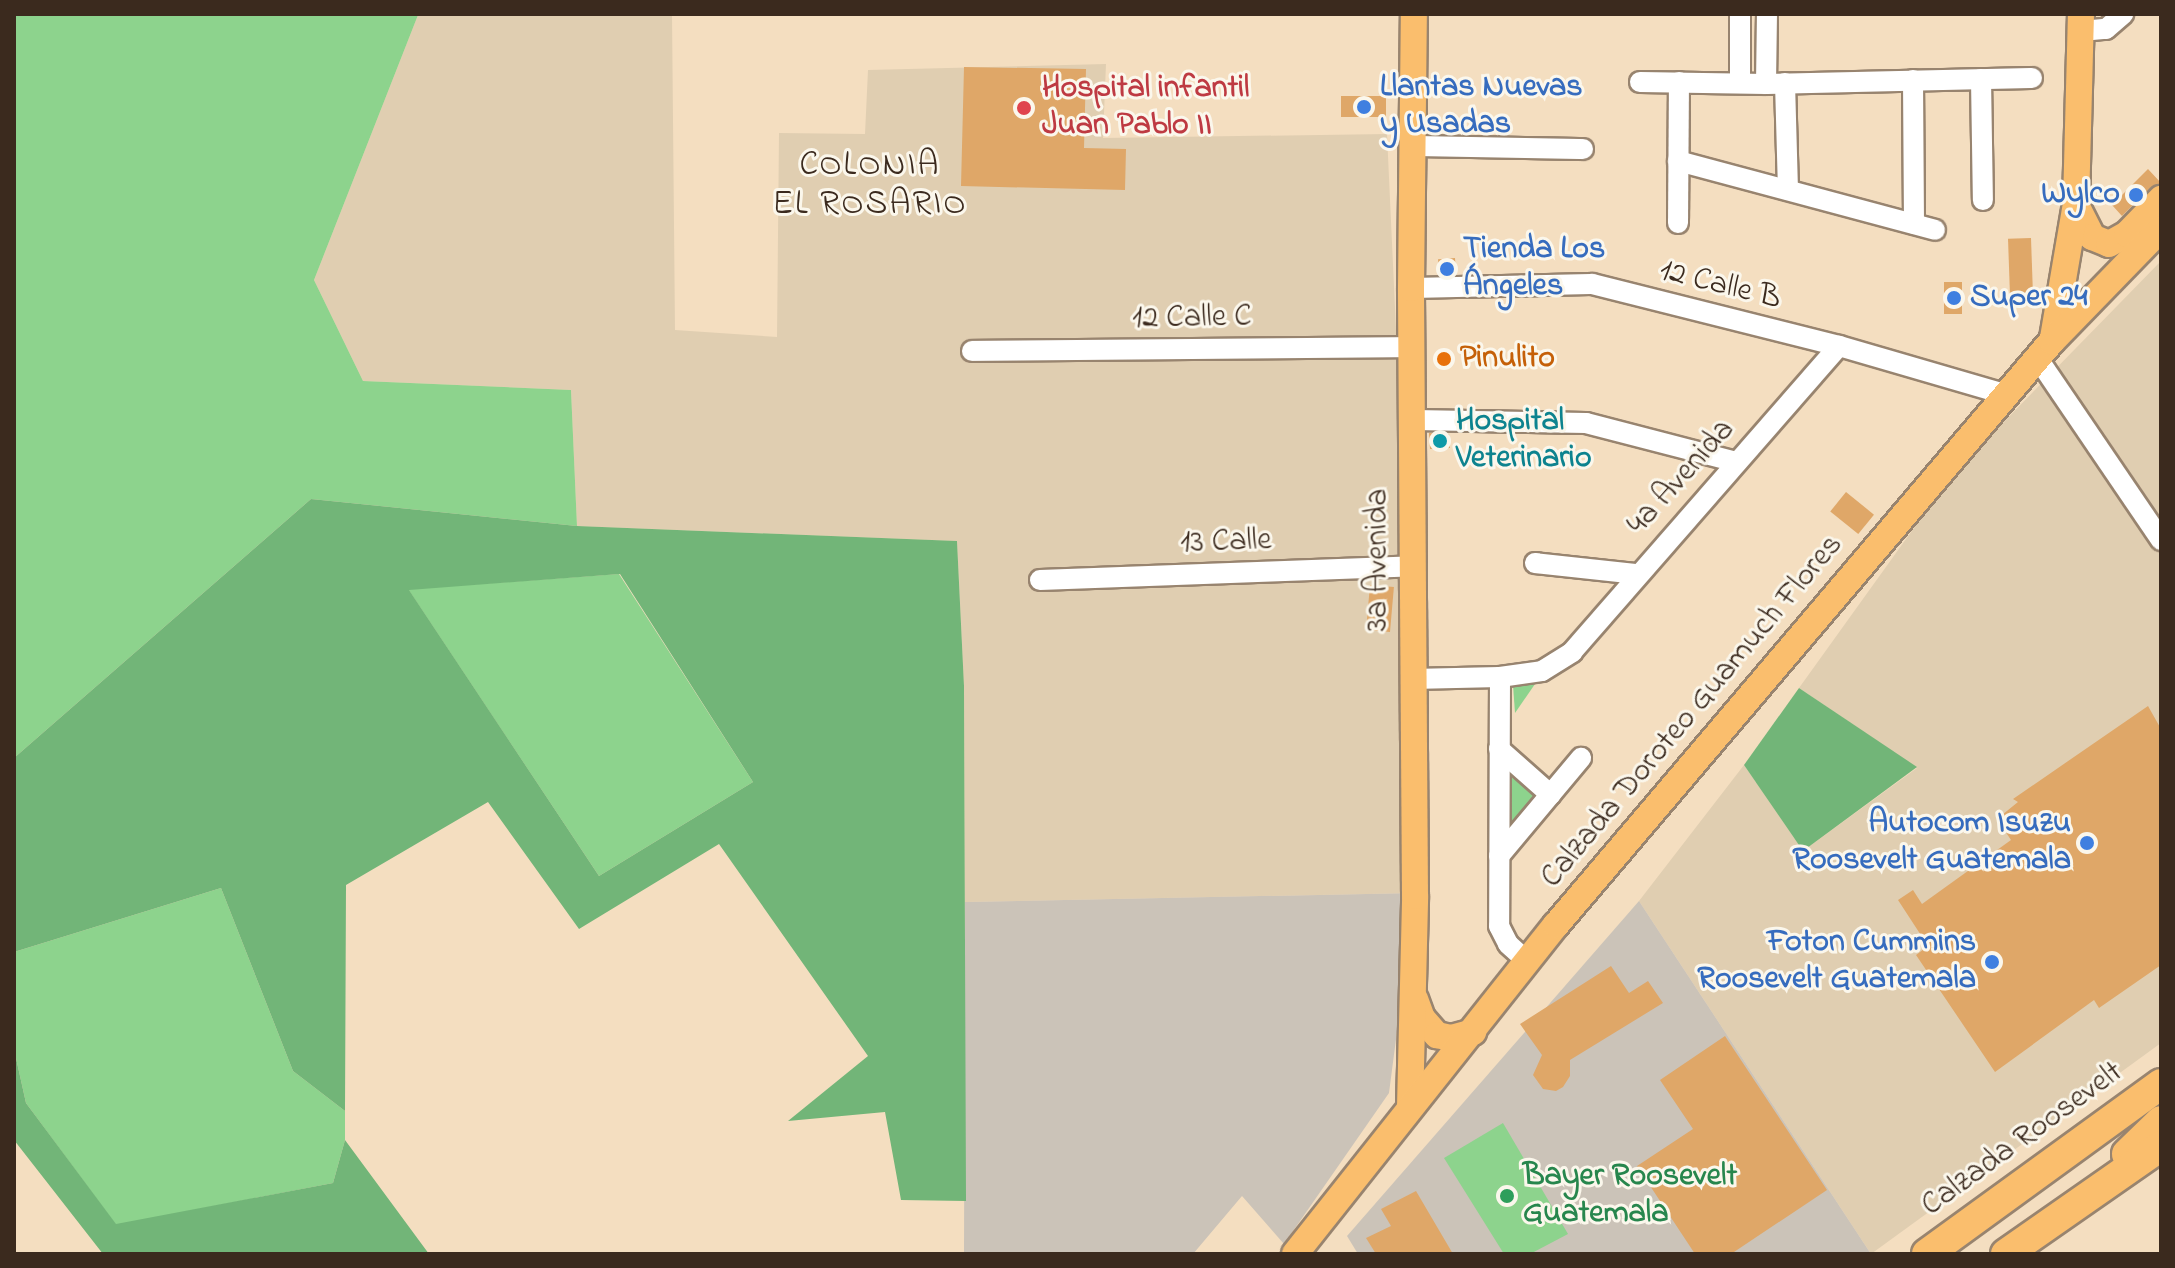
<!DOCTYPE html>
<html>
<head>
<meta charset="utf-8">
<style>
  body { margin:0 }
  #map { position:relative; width:2175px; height:1268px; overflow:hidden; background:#f4dec0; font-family:"Indie Flower",sans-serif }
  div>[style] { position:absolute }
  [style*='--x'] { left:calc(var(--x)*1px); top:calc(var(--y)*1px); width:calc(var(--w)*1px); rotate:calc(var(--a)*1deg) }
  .built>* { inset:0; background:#e0ceb1 }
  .industrial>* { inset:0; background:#cbc3b8 }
  .green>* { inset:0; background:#8dd38d }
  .forest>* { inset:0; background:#72b578 }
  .building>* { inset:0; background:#dfa768; transform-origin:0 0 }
  .roads { filter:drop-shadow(2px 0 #98846f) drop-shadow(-2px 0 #98846f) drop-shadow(0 2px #98846f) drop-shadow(0 -2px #98846f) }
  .minor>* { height:20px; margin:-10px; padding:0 10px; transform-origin:10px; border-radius:10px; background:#fff }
  .major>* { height:26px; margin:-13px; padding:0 13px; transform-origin:13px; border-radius:13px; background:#fabe6d }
  .highway>* { height:30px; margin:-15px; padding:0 15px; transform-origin:15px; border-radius:15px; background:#fabe6d }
  .dots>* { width:22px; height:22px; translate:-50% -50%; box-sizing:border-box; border:4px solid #fbf7ec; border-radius:50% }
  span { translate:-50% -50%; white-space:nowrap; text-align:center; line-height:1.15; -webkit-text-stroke:6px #fbf7ec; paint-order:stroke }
  .shop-label { font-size:32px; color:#366cbe; font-weight:700 }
  .left { translate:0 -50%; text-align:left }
  .right { translate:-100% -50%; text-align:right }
  .health-label { font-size:32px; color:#be3a42; font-weight:700 }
  .street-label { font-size:32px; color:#3b2a1e }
  .food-label { font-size:32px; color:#c56008; font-weight:700 }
  .culture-label { font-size:32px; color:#0d838f; font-weight:700 }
  .leisure-label { font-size:32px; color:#27864d; font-weight:700 }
  .neighbourhood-label { font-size:34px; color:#3b2a1e; letter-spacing:2px }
  .frame { position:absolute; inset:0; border:16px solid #3b2a1e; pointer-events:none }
</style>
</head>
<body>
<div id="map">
  <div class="built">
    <i style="clip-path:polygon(672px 14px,675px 330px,777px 337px,779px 133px,865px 134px,868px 70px,1106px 64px,1103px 138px,1387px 134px,1412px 679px,1415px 893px,965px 902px,964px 686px,957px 541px,577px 526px,571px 390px,363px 381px,314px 280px,418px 15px)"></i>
    <i style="clip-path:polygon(2161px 261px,2161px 1043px,1871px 1254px,1639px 901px,1744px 765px,1803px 851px,1917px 768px,1799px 688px,1952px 475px)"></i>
  </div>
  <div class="industrial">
    <i style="clip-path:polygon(1415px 893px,1389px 1093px,1284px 1244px,1242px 1196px,1193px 1254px,964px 1254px,965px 902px)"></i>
    <i style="clip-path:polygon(1639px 901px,1871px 1254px,1358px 1254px,1347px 1236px)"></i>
  </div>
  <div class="green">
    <i style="clip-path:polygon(14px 14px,418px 15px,314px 280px,363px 381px,571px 390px,577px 526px,311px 499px,14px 758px)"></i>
    <i style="clip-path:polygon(619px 574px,753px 782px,599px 876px,408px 589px)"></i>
    <i style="clip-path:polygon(1535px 684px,1515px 713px,1513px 685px)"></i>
    <i style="clip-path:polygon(1512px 770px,1539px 794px,1507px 830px)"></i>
    <i style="clip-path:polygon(221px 888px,293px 1071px,345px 1111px,345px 1140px,333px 1183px,116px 1225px,26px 1103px,14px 1049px,14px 952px)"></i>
    <i style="clip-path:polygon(1503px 1123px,1568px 1234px,1530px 1254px,1504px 1254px,1444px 1158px)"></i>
  </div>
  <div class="forest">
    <i style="clip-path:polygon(evenodd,311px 499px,577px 526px,957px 541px,964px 686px,966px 1201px,901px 1200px,885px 1112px,788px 1121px,868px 1056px,719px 844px,579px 929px,488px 802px,346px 885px,345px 1111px,293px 1071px,221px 888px,14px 952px,14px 758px,311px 499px,620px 574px,753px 782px,599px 876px,409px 590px,620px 574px)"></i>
    <i style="clip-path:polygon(1799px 688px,1917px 767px,1803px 851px,1744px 765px)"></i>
    <i style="clip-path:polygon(14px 1049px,26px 1103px,116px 1224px,333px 1183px,345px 1140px,429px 1254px,103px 1254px,14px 1140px)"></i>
  </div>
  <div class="building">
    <i style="clip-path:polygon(964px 67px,1086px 69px,1084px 148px,1126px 149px,1125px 190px,961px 186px)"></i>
    <i style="left:1341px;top:96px;width:45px;height:21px"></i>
    <i style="left:1439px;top:123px;width:19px;height:10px"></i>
    <i style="clip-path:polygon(2148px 169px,2161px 183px,2150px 188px,2122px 216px,2112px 205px)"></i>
    <i style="left:2031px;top:238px;width:60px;height:23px;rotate:88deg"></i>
    <i style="left:1455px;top:258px;width:16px;height:17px;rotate:86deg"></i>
    <i style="left:1944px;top:282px;width:18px;height:32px"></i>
    <i style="clip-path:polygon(1429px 433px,1449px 434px,1450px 448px,1430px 449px)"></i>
    <i style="left:1846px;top:492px;width:36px;height:25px;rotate:39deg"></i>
    <i style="left:1370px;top:585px;width:24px;height:45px;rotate:5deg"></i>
    <i style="clip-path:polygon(2148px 706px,2161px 729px,2161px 965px,2099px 1008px,2094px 1000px,1995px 1072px,1916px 955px,1928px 946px,1898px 900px,1913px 890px,1922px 904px,2011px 840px,1997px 819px,2018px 802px,2013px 799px)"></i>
    <i style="clip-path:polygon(1611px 966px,1629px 993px,1648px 981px,1663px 1003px,1570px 1060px,1570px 1076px,1563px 1087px,1556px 1091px,1543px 1089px,1533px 1075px,1542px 1055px,1520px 1024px)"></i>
    <i style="clip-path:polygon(1725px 1036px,1827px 1190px,1731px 1254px,1695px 1254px,1637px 1166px,1693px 1129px,1660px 1080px)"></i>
    <i style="clip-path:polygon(1416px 1191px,1453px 1254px,1376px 1254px,1366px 1238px,1391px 1226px,1381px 1209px)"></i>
  </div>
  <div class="roads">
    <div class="minor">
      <i style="--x:1740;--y:14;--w:69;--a:90"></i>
      <i style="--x:2081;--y:31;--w:25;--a:-5"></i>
      <i style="--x:2106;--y:29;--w:23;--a:-41"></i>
      <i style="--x:1981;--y:79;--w:121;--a:89.1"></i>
      <i style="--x:1913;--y:80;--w:144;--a:89.6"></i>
      <i style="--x:1640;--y:82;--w:126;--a:0.9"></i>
      <i style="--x:1766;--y:84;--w:266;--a:-1.3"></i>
      <i style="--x:1785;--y:83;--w:107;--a:88.4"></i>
      <i style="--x:1766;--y:84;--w:70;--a:-89.2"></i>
      <i style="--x:1413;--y:146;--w:170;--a:1"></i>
      <i style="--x:1678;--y:161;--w:266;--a:15"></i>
      <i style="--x:1678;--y:223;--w:141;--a:-89.6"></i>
      <i style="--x:1411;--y:288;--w:181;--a:-1.3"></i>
      <i style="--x:1592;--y:284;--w:255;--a:14.1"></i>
      <i style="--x:1839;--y:346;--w:176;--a:16.2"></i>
      <i style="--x:972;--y:351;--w:440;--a:-0.5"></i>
      <i style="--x:2038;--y:359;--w:219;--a:55.8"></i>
      <i style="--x:1414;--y:420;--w:172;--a:1"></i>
      <i style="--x:1586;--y:423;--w:156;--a:14.5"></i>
      <i style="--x:1535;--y:563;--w:103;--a:6.2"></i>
      <i style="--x:1040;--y:580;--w:374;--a:-2.1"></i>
      <i style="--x:1500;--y:677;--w:249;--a:90.2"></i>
      <i style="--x:1499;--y:926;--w:20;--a:63"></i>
      <i style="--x:1508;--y:944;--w:27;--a:42"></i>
      <i style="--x:1412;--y:679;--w:88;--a:-1.3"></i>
      <i style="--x:1500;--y:677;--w:42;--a:-8.1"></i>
      <i style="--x:1542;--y:671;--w:36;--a:-32"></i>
      <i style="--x:1572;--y:652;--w:406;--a:-48.9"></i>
      <i style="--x:1499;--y:749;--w:69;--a:41.5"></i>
      <i style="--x:1499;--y:856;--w:128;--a:-50.1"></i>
    </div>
    <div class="major">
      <i style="--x:2076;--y:205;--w:36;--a:63"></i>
      <i style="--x:2092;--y:237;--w:18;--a:22"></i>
      <i style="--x:2109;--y:244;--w:21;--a:-29"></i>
      <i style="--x:2127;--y:234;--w:49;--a:-45.8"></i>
      <i style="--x:2053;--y:338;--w:136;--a:-80.3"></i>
      <i style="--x:2076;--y:204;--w:190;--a:-88.5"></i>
      <i style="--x:1415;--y:999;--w:20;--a:70"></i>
      <i style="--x:1422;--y:1018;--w:23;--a:49"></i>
      <i style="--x:1437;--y:1035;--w:14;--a:12"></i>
      <i style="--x:1451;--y:1038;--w:23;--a:-15"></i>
      <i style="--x:1410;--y:1107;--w:211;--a:-88.6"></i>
      <i style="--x:1415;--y:896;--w:608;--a:-90.38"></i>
      <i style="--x:1411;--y:288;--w:274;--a:-89.4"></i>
      <i style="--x:1295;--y:1254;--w:420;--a:-51.6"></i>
      <i style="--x:1556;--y:925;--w:766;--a:-49.66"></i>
      <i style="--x:2052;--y:341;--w:156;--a:-45.8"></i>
    </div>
    <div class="highway">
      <i style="--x:2127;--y:1154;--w:47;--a:-44.1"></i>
      <i style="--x:1927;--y:1254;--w:289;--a:-36"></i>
      <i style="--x:2006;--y:1254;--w:189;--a:-34.9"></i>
    </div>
  </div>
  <div class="dots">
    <i style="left:1364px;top:107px;background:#3f7fe0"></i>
    <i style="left:1024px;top:108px;background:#e0444e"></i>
    <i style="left:2136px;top:195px;background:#3f7fe0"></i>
    <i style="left:1447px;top:269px;background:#3f7fe0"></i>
    <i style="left:1954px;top:298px;background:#3f7fe0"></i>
    <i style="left:1444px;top:359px;background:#e8710a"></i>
    <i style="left:1440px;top:441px;background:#0f9aa8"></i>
    <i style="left:2087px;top:843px;background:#3f7fe0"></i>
    <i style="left:1992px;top:962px;background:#3f7fe0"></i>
    <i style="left:1507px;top:1196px;background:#2e9e5b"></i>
  </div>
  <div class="shop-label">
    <span class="left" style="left:1380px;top:107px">Llantas Nuevas<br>y Usadas</span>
    <span class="right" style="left:2120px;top:195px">Wylco</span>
    <span class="left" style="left:1463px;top:269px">Tienda Los<br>Ángeles</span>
    <span class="left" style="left:1970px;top:298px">Super 24</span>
    <span class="right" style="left:2071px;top:843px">Autocom Isuzu<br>Roosevelt Guatemala</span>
    <span class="right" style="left:1976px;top:962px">Foton Cummins<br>Roosevelt Guatemala</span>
  </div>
  <div class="health-label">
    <span class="left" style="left:1042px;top:108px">Hospital infantil<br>Juan Pablo II</span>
  </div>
  <div class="street-label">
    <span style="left:1720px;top:286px;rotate:14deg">12 Calle B</span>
    <span style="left:1192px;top:319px;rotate:-1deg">12 Calle C</span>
    <span style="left:1682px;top:478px;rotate:-48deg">4a Avenida</span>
    <span style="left:1226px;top:543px;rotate:-2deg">13 Calle</span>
    <span style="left:1379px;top:560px;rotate:-90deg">3a Avenida</span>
    <span style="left:1693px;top:712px;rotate:-50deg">Calzada Doroteo Guamuch Flores</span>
    <span style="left:2023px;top:1140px;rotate:-36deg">Calzada Roosevelt</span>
  </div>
  <div class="food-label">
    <span class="left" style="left:1460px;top:359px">Pinulito</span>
  </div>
  <div class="culture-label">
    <span class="left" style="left:1456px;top:441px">Hospital<br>Veterinario</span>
  </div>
  <div class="leisure-label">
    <span class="left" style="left:1523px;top:1196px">Bayer Roosevelt<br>Guatemala</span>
  </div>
  <div class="neighbourhood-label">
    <span style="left:870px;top:186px">COLONIA<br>EL ROSARIO</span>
  </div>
  <div class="frame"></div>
</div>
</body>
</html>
